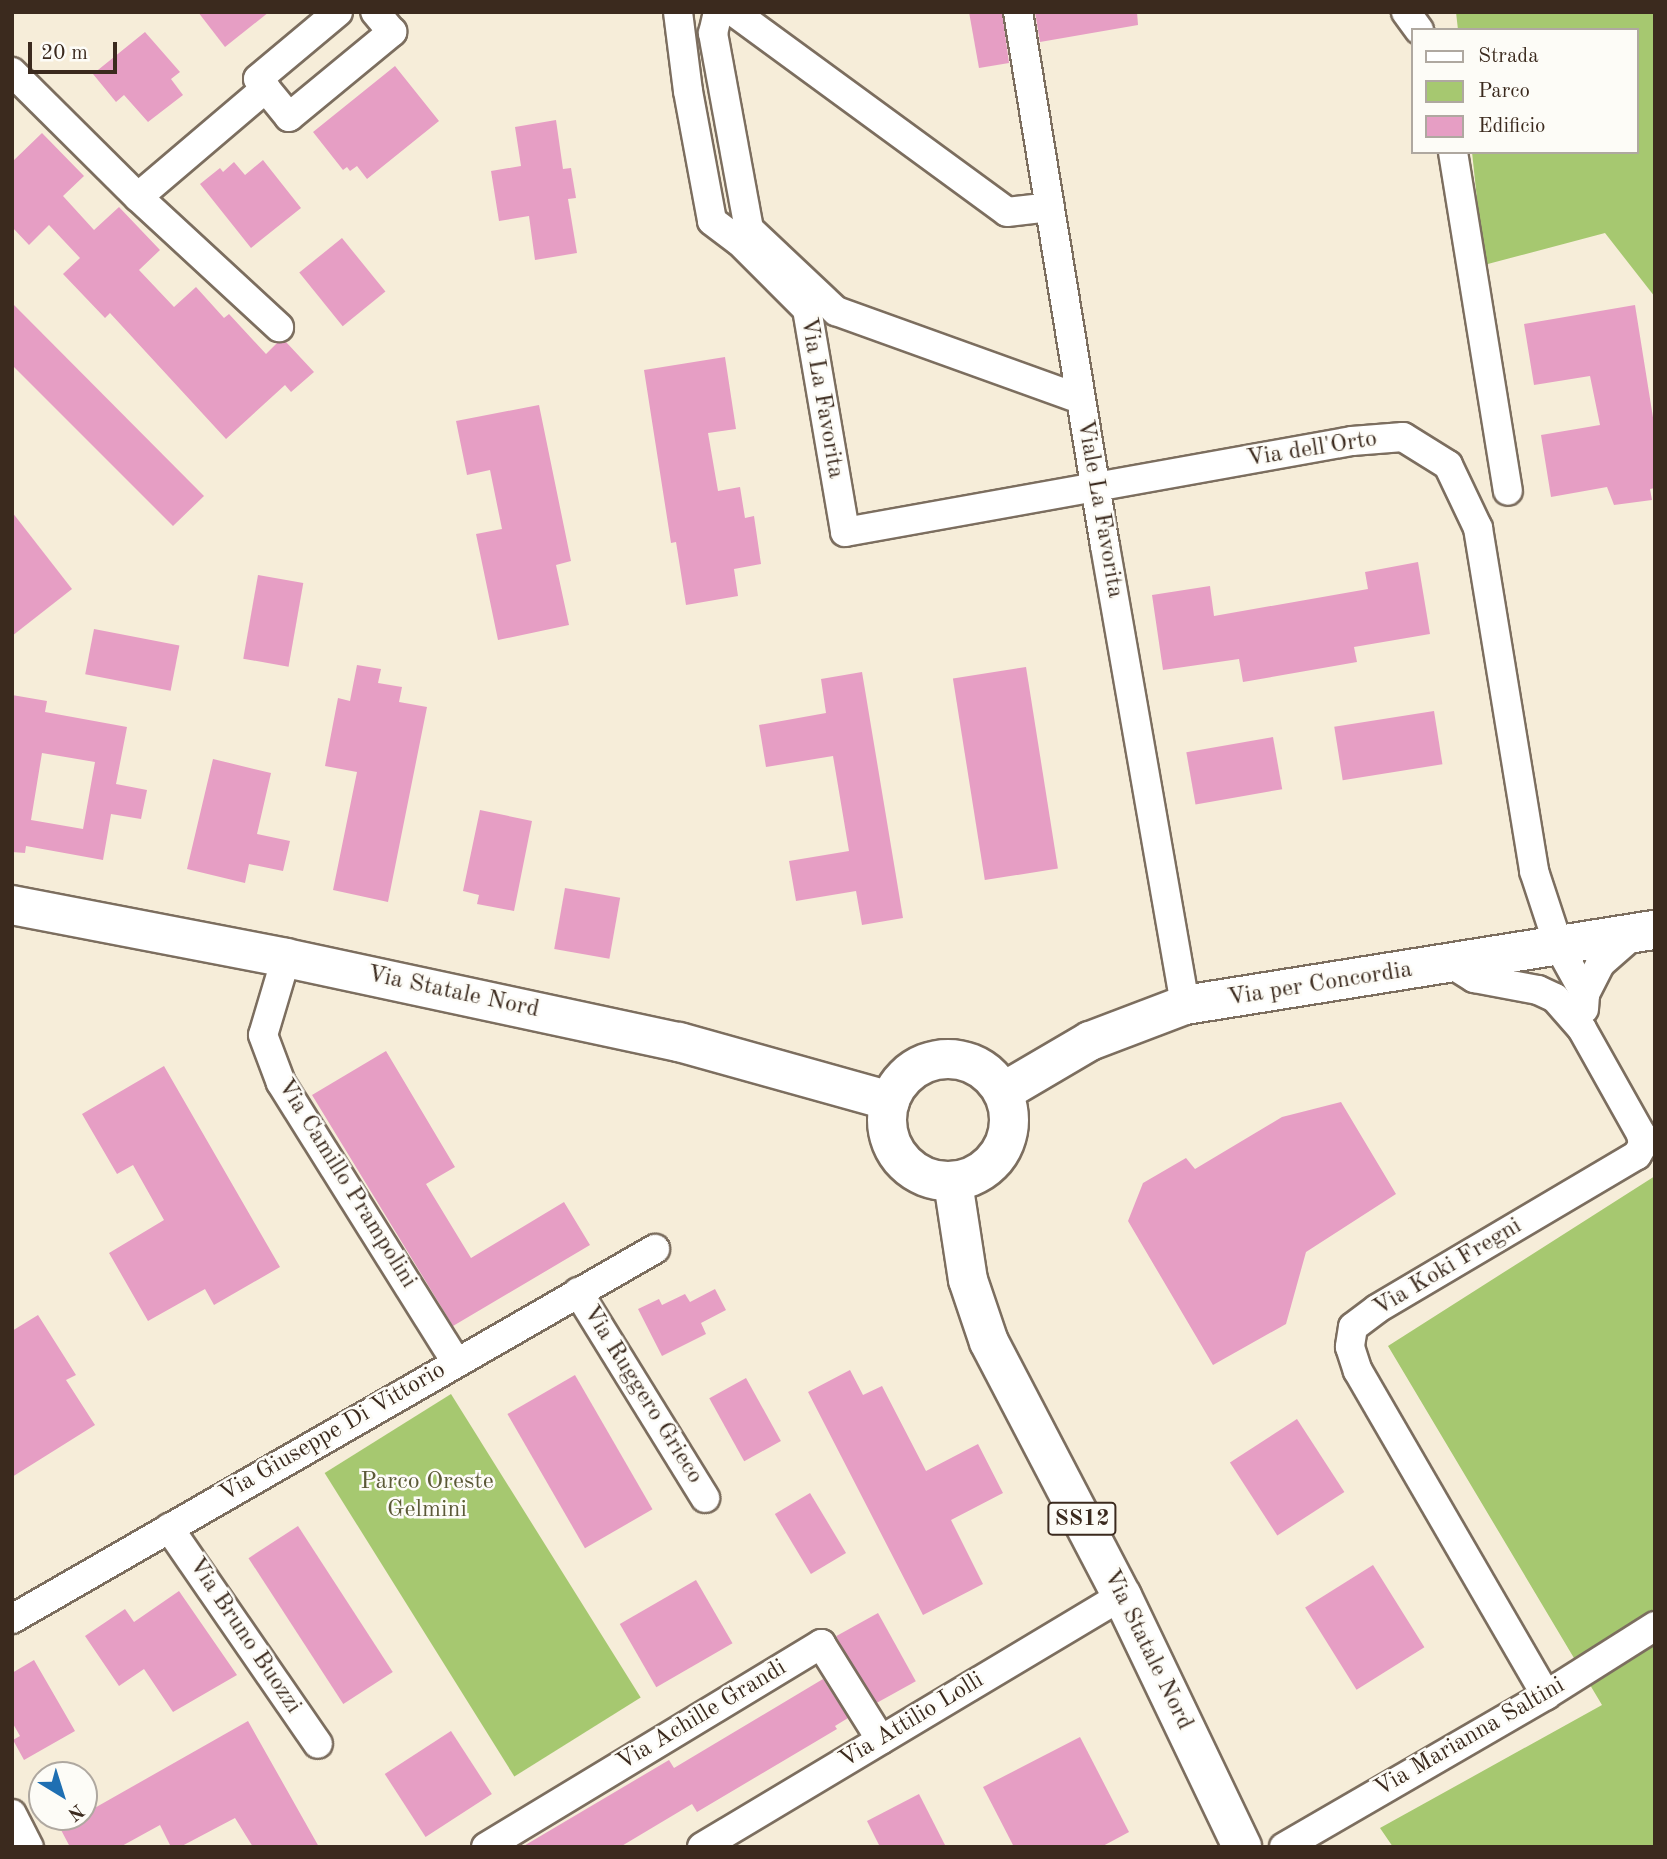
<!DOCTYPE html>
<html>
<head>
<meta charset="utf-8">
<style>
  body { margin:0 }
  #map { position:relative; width:1667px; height:1859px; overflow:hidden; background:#f6edd9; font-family:"Old Standard TT",serif }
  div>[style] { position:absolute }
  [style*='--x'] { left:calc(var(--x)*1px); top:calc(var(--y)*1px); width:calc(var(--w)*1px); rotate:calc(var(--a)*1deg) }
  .green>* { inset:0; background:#a6c870; transform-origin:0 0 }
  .building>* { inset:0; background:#e69ec4; transform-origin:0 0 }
  .roads { filter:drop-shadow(2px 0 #7c6e5f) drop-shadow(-2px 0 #7c6e5f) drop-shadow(0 2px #7c6e5f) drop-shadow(0 -2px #7c6e5f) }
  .minor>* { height:28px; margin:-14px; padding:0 14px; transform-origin:14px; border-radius:14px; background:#fff }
  .secondary>* { height:38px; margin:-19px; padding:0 19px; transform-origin:19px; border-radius:19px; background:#fff }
  .primary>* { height:38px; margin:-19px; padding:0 19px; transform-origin:19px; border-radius:19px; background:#fff }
  .primary>.ring { margin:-19px; padding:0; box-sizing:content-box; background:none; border:38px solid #fff; border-radius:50% }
  span { translate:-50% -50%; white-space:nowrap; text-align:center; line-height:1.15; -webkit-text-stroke:5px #fdfcf7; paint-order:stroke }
  .shield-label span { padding:2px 5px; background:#fdfcf7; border:2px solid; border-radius:5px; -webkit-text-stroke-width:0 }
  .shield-label { font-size:23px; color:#3b2a1e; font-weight:700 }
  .street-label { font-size:24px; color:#3b2a1e }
  .park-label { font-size:24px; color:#5b5937 }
  .frame { position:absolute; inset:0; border:14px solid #3b2a1e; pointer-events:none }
  .legend { position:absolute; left:1411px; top:28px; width:228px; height:126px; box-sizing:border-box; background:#fdfcf7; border:2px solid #afa8a0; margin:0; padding:9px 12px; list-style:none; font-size:21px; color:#3b2a1e }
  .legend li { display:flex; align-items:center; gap:14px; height:35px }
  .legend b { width:35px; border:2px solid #afa8a0 }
  .north { position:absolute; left:28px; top:1761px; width:70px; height:70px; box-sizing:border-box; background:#fdfcf7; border:2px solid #afa8a0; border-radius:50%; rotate:142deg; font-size:19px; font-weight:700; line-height:28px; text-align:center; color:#3b2a1e }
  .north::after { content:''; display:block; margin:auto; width:24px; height:32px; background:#1f6fb2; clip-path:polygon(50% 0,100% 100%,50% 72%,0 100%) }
  .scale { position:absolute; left:28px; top:42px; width:89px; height:32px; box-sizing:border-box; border:4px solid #3b2a1e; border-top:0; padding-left:9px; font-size:21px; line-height:24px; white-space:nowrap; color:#3b2a1e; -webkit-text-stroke:5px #fdfcf7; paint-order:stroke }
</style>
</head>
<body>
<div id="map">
  <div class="green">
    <i style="clip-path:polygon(1456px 12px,1655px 12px,1655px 297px,1605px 233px,1484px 265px,1472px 152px,1637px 152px,1637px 30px,1458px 30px)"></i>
    <i style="clip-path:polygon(1655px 1176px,1655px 1847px,1393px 1847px,1380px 1828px,1602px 1705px,1388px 1346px)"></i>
    <i style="left:451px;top:1394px;width:358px;height:149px;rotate:58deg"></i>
  </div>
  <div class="building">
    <i style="clip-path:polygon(198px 12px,269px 12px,225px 47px)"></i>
    <i style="clip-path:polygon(969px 12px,1002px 12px,1009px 63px,979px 68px)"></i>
    <i style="clip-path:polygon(1035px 12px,1137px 12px,1138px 25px,1040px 42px)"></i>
    <i style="clip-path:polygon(145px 32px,180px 72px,171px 79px,183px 95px,148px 122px,124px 95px,116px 102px,93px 74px)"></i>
    <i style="clip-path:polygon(395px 66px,439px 121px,367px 179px,357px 166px,350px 171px,347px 167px,343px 170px,313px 132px)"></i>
    <i style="clip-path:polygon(556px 120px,563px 169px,571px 168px,576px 198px,568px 199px,577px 253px,535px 260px,529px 216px,499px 221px,491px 171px,521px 166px,515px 127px)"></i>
    <i style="clip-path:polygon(42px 133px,84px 176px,63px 196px,94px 230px,119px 207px,160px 250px,139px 270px,174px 307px,196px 287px,224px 318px,229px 314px,266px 354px,277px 343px,286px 342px,314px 372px,291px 392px,285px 385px,226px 439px,110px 313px,105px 318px,63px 274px,80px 258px,49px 225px,29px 245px,12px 227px,12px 162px)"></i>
    <i style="clip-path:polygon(263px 160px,301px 208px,251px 248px,200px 184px,220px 168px,223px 172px,234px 162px,245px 175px)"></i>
    <i style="left:342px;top:238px;width:69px;height:55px;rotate:51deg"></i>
    <i style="clip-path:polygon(12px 303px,204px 496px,173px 526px,12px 365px)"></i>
    <i style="clip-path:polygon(1635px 305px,1655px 430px,1655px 488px,1650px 489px,1652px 500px,1614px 505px,1607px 487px,1551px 497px,1541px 435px,1600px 425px,1590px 376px,1534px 385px,1524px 324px)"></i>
    <i style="clip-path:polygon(725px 357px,736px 429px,708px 433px,718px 491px,740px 487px,745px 518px,754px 516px,761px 564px,734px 569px,738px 596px,686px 605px,676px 542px,671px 543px,644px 370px)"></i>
    <i style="clip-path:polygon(539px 405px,571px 561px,556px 565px,569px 625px,498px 640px,476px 534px,502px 529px,490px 470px,467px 475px,456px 421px)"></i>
    <i style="clip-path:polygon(12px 512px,72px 589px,12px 636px)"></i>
    <i style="clip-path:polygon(1418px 562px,1430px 634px,1354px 647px,1357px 662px,1243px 682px,1239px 659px,1163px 670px,1152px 595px,1210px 586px,1214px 616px,1368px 589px,1365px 572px)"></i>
    <i style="left:258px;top:575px;width:46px;height:85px;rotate:10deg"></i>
    <i style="left:94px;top:629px;width:87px;height:46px;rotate:11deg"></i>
    <i style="clip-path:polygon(357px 665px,381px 669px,378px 683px,402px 687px,399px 702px,427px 707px,388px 902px,333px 890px,357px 772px,325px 766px,338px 698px,350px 701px)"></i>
    <i style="left:1026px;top:667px;width:204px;height:74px;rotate:81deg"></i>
    <i style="clip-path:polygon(862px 672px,903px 918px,862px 925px,856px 891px,796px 901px,789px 861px,849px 851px,833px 756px,766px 767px,759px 725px,826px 713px,821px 679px)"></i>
    <i style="clip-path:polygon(evenodd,12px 695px,47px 701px,45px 712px,127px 727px,116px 784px,147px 790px,141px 819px,111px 814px,103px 860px,26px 846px,25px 853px,12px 852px,12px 695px,42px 753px,95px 762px,83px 829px,31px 820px,42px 753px)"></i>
    <i style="left:1434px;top:711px;width:54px;height:101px;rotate:81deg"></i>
    <i style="left:1273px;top:737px;width:53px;height:88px;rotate:80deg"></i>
    <i style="clip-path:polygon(213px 759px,271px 773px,257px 834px,290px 841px,283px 871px,249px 864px,245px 883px,187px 869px)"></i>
    <i style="clip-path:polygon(480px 810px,532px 821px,514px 911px,477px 904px,479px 895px,463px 891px)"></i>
    <i style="left:565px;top:888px;width:56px;height:62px;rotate:10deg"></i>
    <i style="clip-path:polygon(386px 1051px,455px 1167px,426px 1184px,471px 1258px,564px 1202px,590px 1245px,453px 1326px,312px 1095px)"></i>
    <i style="clip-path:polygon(164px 1066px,280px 1267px,214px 1305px,205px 1289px,148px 1321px,109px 1253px,164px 1220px,133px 1165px,117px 1174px,82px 1114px)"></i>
    <i style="clip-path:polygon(1341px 1102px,1396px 1194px,1306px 1252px,1286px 1324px,1213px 1365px,1128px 1221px,1143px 1183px,1186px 1158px,1195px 1169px,1282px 1117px)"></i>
    <i style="clip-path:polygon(715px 1289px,726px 1310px,701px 1323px,706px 1334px,662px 1356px,638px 1309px,659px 1299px,662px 1305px,685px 1294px,690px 1302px)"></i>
    <i style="clip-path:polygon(38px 1315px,76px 1375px,66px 1380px,95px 1425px,12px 1477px,12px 1331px)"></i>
    <i style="clip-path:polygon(850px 1370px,863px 1395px,882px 1386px,926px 1471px,978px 1444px,1003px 1493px,951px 1520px,983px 1584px,923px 1615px,808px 1392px)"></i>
    <i style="left:575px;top:1375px;width:155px;height:78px;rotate:60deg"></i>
    <i style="left:746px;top:1378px;width:72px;height:42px;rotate:61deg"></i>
    <i style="left:1297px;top:1419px;width:87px;height:80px;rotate:57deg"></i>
    <i style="left:810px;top:1493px;width:70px;height:41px;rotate:59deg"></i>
    <i style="left:298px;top:1526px;width:174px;height:59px;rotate:57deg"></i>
    <i style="left:1373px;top:1565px;width:97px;height:80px;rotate:58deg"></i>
    <i style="left:696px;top:1580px;width:73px;height:88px;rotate:60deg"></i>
    <i style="clip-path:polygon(179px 1591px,237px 1675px,173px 1712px,144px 1669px,119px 1686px,85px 1636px,125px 1609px,134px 1622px)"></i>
    <i style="left:878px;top:1613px;width:78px;height:48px;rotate:61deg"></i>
    <i style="clip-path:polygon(34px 1660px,75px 1731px,24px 1760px,13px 1740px,20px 1736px,12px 1722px,12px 1673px)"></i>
    <i style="clip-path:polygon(823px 1679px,848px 1718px,835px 1726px,837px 1729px,697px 1812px,692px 1804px,620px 1847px,522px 1847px,669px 1760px,674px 1768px)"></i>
    <i style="clip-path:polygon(248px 1721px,319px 1847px,253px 1847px,235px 1818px,180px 1847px,171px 1847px,160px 1825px,120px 1847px,70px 1847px,60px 1828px,84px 1817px,84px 1814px)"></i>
    <i style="left:451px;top:1731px;width:75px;height:79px;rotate:57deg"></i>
    <i style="clip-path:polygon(1080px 1737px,1129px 1832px,1101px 1847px,1014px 1847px,983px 1787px)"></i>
    <i style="clip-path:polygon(919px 1794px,946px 1847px,880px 1847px,867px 1821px)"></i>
  </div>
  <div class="roads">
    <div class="minor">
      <i style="--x:338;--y:12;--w:104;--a:140.1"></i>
      <i style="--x:258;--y:79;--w:49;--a:50.8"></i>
      <i style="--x:289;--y:117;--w:134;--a:-39.5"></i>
      <i style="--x:392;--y:32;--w:26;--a:-130"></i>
      <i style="--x:678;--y:12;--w:80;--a:82.8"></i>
      <i style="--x:688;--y:91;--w:132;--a:79.5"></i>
      <i style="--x:712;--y:221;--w:34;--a:37"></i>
      <i style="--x:739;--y:241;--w:96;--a:45"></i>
      <i style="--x:807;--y:309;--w:226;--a:80.3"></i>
      <i style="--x:845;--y:532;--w:515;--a:-10.18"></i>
      <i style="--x:1352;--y:441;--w:51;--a:-4.5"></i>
      <i style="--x:1403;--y:437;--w:53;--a:31.9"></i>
      <i style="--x:1448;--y:465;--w:70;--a:64.5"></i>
      <i style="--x:1478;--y:528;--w:348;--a:80.7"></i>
      <i style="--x:1534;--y:871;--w:80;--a:71.8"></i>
      <i style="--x:1559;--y:947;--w:54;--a:61"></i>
      <i style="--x:718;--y:12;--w:22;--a:103"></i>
      <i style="--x:713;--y:33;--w:199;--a:79.6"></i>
      <i style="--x:749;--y:229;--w:120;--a:43.3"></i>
      <i style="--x:836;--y:311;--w:259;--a:19.8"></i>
      <i style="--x:734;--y:12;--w:338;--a:36.2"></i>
      <i style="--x:1007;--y:212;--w:43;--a:-6.6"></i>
      <i style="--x:1018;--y:12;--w:541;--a:80.75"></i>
      <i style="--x:1105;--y:546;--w:466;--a:80.1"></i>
      <i style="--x:1406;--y:12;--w:22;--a:54"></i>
      <i style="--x:12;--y:72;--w:177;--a:44.8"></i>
      <i style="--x:138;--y:197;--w:192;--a:42.7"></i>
      <i style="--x:1453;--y:152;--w:343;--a:80.8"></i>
      <i style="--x:138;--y:197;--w:168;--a:-40.4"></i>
      <i style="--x:286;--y:958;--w:80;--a:106.6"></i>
      <i style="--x:263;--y:1035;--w:51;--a:69.4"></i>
      <i style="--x:281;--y:1083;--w:329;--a:57.9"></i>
      <i style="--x:1453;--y:965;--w:25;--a:32"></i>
      <i style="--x:1474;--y:978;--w:65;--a:10.6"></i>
      <i style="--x:1538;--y:990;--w:19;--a:25"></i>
      <i style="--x:1555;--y:998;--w:41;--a:48.9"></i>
      <i style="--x:1582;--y:1029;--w:120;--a:60.7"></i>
      <i style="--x:1641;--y:1134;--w:11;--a:80"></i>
      <i style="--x:1643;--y:1145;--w:12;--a:121"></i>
      <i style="--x:1637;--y:1155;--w:302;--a:149.4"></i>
      <i style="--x:1377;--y:1309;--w:30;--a:143"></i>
      <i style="--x:1353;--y:1327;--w:20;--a:99"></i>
      <i style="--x:1350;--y:1347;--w:25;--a:72"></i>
      <i style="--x:1358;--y:1371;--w:375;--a:59.9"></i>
      <i style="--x:1584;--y:1009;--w:15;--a:-86"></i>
      <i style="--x:1585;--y:994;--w:34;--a:-63"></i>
      <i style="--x:1600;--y:964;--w:44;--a:-41.3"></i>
      <i style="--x:578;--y:1292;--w:242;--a:58.3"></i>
      <i style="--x:169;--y:1528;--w:262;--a:55.4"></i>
      <i style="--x:12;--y:1619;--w:742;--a:-29.92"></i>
      <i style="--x:12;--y:1814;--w:37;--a:63"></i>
      <i style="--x:486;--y:1847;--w:392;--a:-31.2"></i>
      <i style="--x:821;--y:1644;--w:113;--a:58"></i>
      <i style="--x:702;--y:1847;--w:489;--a:-30.9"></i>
      <i style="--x:1284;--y:1847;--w:303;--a:-30.1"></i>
      <i style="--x:1546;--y:1695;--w:129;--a:-32.3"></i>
    </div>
    <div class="secondary">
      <i style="--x:12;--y:905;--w:279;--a:10.9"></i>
      <i style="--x:286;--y:958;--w:402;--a:12.1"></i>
      <i style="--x:679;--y:1042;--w:219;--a:15.6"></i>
    </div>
    <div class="primary">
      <i class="ring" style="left:887px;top:1059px;width:84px;height:84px"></i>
      <i style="--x:1003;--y:1092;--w:101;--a:-30.4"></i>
      <i style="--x:1090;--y:1041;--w:102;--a:-20.8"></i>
      <i style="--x:1185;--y:1005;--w:476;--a:-9.1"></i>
      <i style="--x:953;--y:1182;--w:99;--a:81.3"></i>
      <i style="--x:968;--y:1280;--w:65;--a:71.3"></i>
      <i style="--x:989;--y:1342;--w:287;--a:62.4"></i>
      <i style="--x:1122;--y:1596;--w:278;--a:64.4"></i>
    </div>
  </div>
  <div class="shield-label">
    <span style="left:1082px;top:1519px">SS12</span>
  </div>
  <div class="street-label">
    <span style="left:821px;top:398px;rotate:80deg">Via La Favorita</span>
    <span style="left:1312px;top:450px;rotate:-9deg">Via dell'Orto</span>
    <span style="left:1099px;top:509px;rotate:80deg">Viale La Favorita</span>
    <span style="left:1320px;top:985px;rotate:-9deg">Via per Concordia</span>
    <span style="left:453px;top:993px;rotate:12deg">Via Statale Nord</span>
    <span style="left:346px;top:1184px;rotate:58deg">Via Camillo Prampolini</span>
    <span style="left:1448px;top:1268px;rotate:-31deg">Via Koki Fregni</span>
    <span style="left:642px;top:1395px;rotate:58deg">Via Ruggero Grieco</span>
    <span style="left:333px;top:1433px;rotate:-30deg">Via Giuseppe Di Vittorio</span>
    <span style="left:244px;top:1636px;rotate:56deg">Via Bruno Buozzi</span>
    <span style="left:1147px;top:1650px;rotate:64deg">Via Statale Nord</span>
    <span style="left:702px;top:1716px;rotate:-31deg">Via Achille Grandi</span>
    <span style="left:912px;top:1721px;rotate:-31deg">Via Attilio Lolli</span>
    <span style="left:1470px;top:1738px;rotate:-30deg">Via Marianna Saltini</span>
  </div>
  <div class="park-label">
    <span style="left:427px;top:1497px">Parco Oreste<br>Gelmini</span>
  </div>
  <div class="frame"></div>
  <ul class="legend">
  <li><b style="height:9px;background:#fff"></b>Strada</li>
  <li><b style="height:19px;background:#a6c870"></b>Parco</li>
  <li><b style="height:19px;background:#e69ec4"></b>Edificio</li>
  </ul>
  <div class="north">N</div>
  <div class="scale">20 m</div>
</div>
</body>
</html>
